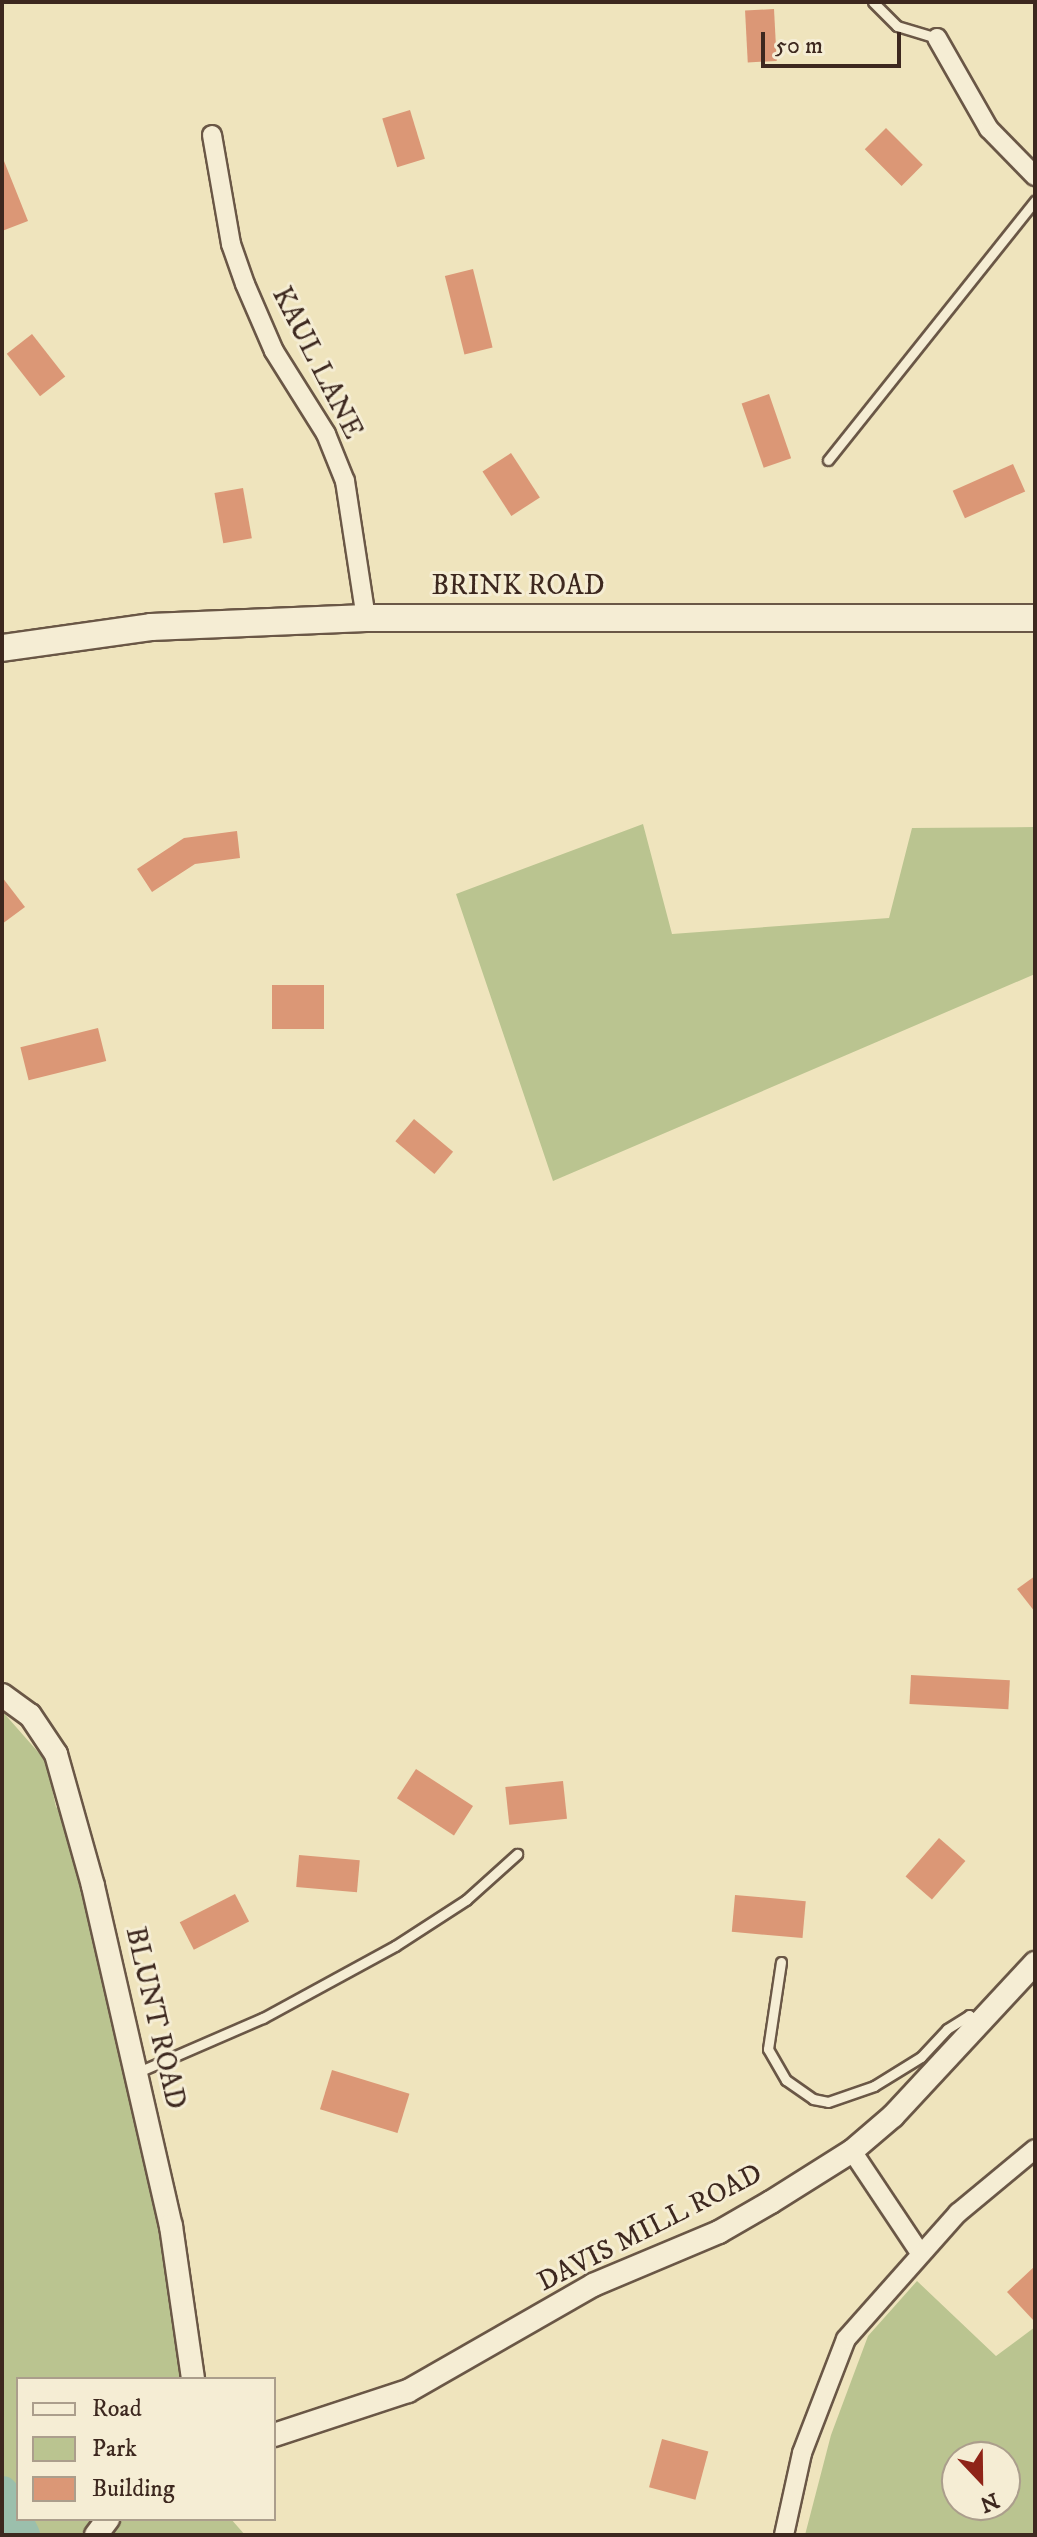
<!DOCTYPE html>
<html>
<head>
<meta charset="utf-8">
<style>
  body { margin:0 }
  #map { position:relative; width:1037px; height:2537px; overflow:hidden; background:#efe4bd; font-family:"IM FELL DW Pica",serif }
  div>[style] { position:absolute }
  [style*='--x'] { left:calc(var(--x)*1px); top:calc(var(--y)*1px); width:calc(var(--w)*1px); rotate:calc(var(--a)*1deg) }
  .green>* { inset:0; background:#bac490 }
  .river>* { height:34px; margin:-17px; padding:0 17px; transform-origin:17px; border-radius:17px; background:#9bbfac }
  .building>* { inset:0; background:#db9776; transform-origin:0 0 }
  .roads { filter:drop-shadow(2px 0 #6a5746) drop-shadow(-2px 0 #6a5746) drop-shadow(0 2px #6a5746) drop-shadow(0 -2px #6a5746) }
  .service>* { height:9px; margin:-4.5px; padding:0 4.5px; transform-origin:4.5px; border-radius:4.5px; background:#f5edd4 }
  .minor>* { height:18px; margin:-9px; padding:0 9px; transform-origin:9px; border-radius:9px; background:#f5edd4 }
  .tertiary>* { height:22px; margin:-11px; padding:0 11px; transform-origin:11px; border-radius:11px; background:#f5edd4 }
  .secondary>* { height:26px; margin:-13px; padding:0 13px; transform-origin:13px; border-radius:13px; background:#f5edd4 }
  span { translate:-50% -50%; white-space:nowrap; text-align:center; line-height:1.15; -webkit-text-stroke:6px #f5edd4; paint-order:stroke }
  .street-label { font-size:28px; color:#3d281f }
  .frame { position:absolute; inset:0; border:4px solid #3d281f; pointer-events:none }
  .legend { position:absolute; left:16px; top:2377px; width:260px; height:144px; box-sizing:border-box; background:#f5edd4; border:2px solid #ab9e8c; margin:0; padding:10px 14px; list-style:none; font-size:24px; color:#3d281f }
  .legend li { display:flex; align-items:center; gap:16px; height:40px }
  .legend b { width:40px; border:2px solid #ab9e8c }
  .north { position:absolute; left:941px; top:2441px; width:80px; height:80px; box-sizing:border-box; background:#f5edd4; border:2px solid #ab9e8c; border-radius:50%; rotate:158deg; font-size:22px; font-weight:700; line-height:32px; text-align:center; color:#3d281f }
  .north::after { content:''; display:block; margin:auto; width:28px; height:36px; background:#8f2418; clip-path:polygon(50% 0,100% 100%,50% 72%,0 100%) }
  .scale { position:absolute; left:761px; top:32px; width:140px; height:36px; box-sizing:border-box; border:4px solid #3d281f; border-top:0; padding-left:10px; font-size:24px; line-height:28px; white-space:nowrap; color:#3d281f; -webkit-text-stroke:6px #f5edd4; paint-order:stroke }
</style>
</head>
<body>
<div id="map">
  <div class="green">
    <i style="clip-path:polygon(643px 824px,672px 934px,889px 918px,912px 828px,1035px 827px,1035px 974px,553px 1181px,456px 894px)"></i>
    <i style="clip-path:polygon(2px 1711px,46px 1761px,56px 1807px,66px 1815px,155px 2175px,187px 2379px,18px 2379px,18px 2519px,231px 2519px,245px 2535px,2px 2535px)"></i>
    <i style="clip-path:polygon(evenodd,917px 2281px,996px 2356px,1035px 2327px,1035px 2535px,805px 2535px,831px 2435px,868px 2336px,917px 2281px,957px 2457px,1005px 2457px,1005px 2505px,957px 2505px,957px 2457px)"></i>
  </div>
  <div class="river">
    <i style="--x:2;--y:2493;--w:47;--a:63.4"></i>
  </div>
  <div class="building">
    <i style="left:774px;top:9px;width:52px;height:29px;rotate:87deg"></i>
    <i style="left:410px;top:110px;width:51px;height:29px;rotate:73deg"></i>
    <i style="left:886px;top:128px;width:52px;height:30px;rotate:45deg"></i>
    <i style="clip-path:polygon(2px 156px,28px 221px,2px 231px)"></i>
    <i style="left:473px;top:269px;width:81px;height:29px;rotate:76deg"></i>
    <i style="left:32px;top:334px;width:54px;height:32px;rotate:52deg"></i>
    <i style="left:769px;top:394px;width:68px;height:29px;rotate:71deg"></i>
    <i style="left:511px;top:453px;width:53px;height:34px;rotate:57deg"></i>
    <i style="left:1013px;top:464px;width:30px;height:66px;rotate:66deg"></i>
    <i style="left:243px;top:488px;width:51px;height:29px;rotate:80deg"></i>
    <i style="clip-path:polygon(237px 831px,240px 858px,195px 864px,152px 892px,137px 869px,184px 838px)"></i>
    <i style="clip-path:polygon(2px 877px,25px 907px,2px 924px)"></i>
    <i style="left:324px;top:985px;width:44px;height:52px;rotate:90deg"></i>
    <i style="left:98px;top:1028px;width:34px;height:80px;rotate:76deg"></i>
    <i style="left:414px;top:1119px;width:51px;height:29px;rotate:40deg"></i>
    <i style="clip-path:polygon(1035px 1576px,1035px 1612px,1017px 1589px)"></i>
    <i style="left:911px;top:1675px;width:99px;height:29px;rotate:3deg"></i>
    <i style="left:416px;top:1769px;width:68px;height:35px;rotate:33deg"></i>
    <i style="left:563px;top:1781px;width:38px;height:58px;rotate:84deg"></i>
    <i style="left:939px;top:1838px;width:35px;height:51px;rotate:41deg"></i>
    <i style="left:299px;top:1855px;width:61px;height:32px;rotate:5deg"></i>
    <i style="left:235px;top:1894px;width:31px;height:62px;rotate:63deg"></i>
    <i style="left:735px;top:1895px;width:71px;height:37px;rotate:5deg"></i>
    <i style="left:332px;top:2070px;width:81px;height:41px;rotate:17deg"></i>
    <i style="clip-path:polygon(1035px 2266px,1035px 2322px,1007px 2292px)"></i>
    <i style="left:662px;top:2439px;width:48px;height:50px;rotate:15deg"></i>
  </div>
  <div class="roads">
    <div class="service">
      <i style="--x:873;--y:2;--w:34;--a:45"></i>
      <i style="--x:897;--y:26;--w:42;--a:16.7"></i>
      <i style="--x:828;--y:460;--w:332;--a:-51.4"></i>
      <i style="--x:781;--y:1962;--w:88;--a:98.5"></i>
      <i style="--x:768;--y:2049;--w:36;--a:60"></i>
      <i style="--x:786;--y:2080;--w:33;--a:35"></i>
      <i style="--x:813;--y:2099;--w:15;--a:11"></i>
      <i style="--x:828;--y:2102;--w:49;--a:-19.2"></i>
      <i style="--x:874;--y:2086;--w:55;--a:-31.7"></i>
      <i style="--x:921;--y:2057;--w:38;--a:-47"></i>
      <i style="--x:947;--y:2029;--w:26;--a:-32"></i>
      <i style="--x:969;--y:2015;--w:13;--a:39"></i>
      <i style="--x:138;--y:2072;--w:136;--a:-23.4"></i>
      <i style="--x:263;--y:2018;--w:150;--a:-28.6"></i>
      <i style="--x:395;--y:1946;--w:85;--a:-32.9"></i>
      <i style="--x:466;--y:1900;--w:69;--a:-42"></i>
    </div>
    <div class="minor">
      <i style="--x:937;--y:38;--w:105;--a:60.3"></i>
      <i style="--x:989;--y:129;--w:66;--a:45.6"></i>
      <i style="--x:212;--y:135;--w:111;--a:80.1"></i>
      <i style="--x:231;--y:244;--w:42;--a:70.7"></i>
      <i style="--x:245;--y:284;--w:73;--a:66.6"></i>
      <i style="--x:274;--y:351;--w:98;--a:57.9"></i>
      <i style="--x:326;--y:434;--w:51;--a:68"></i>
      <i style="--x:345;--y:481;--w:139;--a:81.3"></i>
      <i style="--x:852;--y:2151;--w:123;--a:56.3"></i>
      <i style="--x:784;--y:2535;--w:84;--a:-77.6"></i>
      <i style="--x:802;--y:2453;--w:122;--a:-68.9"></i>
      <i style="--x:846;--y:2339;--w:169;--a:-48.4"></i>
      <i style="--x:958;--y:2213;--w:100;--a:-39.7"></i>
    </div>
    <div class="tertiary">
      <i style="--x:2;--y:1695;--w:34;--a:36"></i>
      <i style="--x:30;--y:1715;--w:47;--a:56.3"></i>
      <i style="--x:56;--y:1754;--w:137;--a:74.3"></i>
      <i style="--x:93;--y:1886;--w:349;--a:77.1"></i>
      <i style="--x:171;--y:2226;--w:155;--a:81.8"></i>
      <i style="--x:274;--y:2435;--w:141;--a:-18.2"></i>
      <i style="--x:408;--y:2391;--w:213;--a:-29.8"></i>
      <i style="--x:593;--y:2285;--w:137;--a:-22.8"></i>
      <i style="--x:719;--y:2232;--w:60;--a:-30"></i>
      <i style="--x:771;--y:2202;--w:96;--a:-32.2"></i>
      <i style="--x:852;--y:2151;--w:54;--a:-40.5"></i>
      <i style="--x:893;--y:2116;--w:209;--a:-47.1"></i>
      <i style="--x:96;--y:2535;--w:20;--a:-53"></i>
    </div>
    <div class="secondary">
      <i style="--x:2;--y:648;--w:150;--a:-8"></i>
      <i style="--x:151;--y:627;--w:215;--a:-2.4"></i>
      <i style="--x:366;--y:618;--w:669;--a:0"></i>
    </div>
  </div>
  <div class="street-label">
    <span style="left:317px;top:363px;rotate:63deg">KAUL LANE</span>
    <span style="left:518px;top:586px">BRINK ROAD</span>
    <span style="left:155px;top:2018px;rotate:77deg">BLUNT ROAD</span>
    <span style="left:650px;top:2228px;rotate:-27deg">DAVIS MILL ROAD</span>
  </div>
  <div class="frame"></div>
  <ul class="legend">
  <li><b style="height:10px;background:#f5edd4"></b>Road</li>
  <li><b style="height:22px;background:#bac490"></b>Park</li>
  <li><b style="height:22px;background:#db9776"></b>Building</li>
  </ul>
  <div class="north">N</div>
  <div class="scale">50 m</div>
</div>
</body>
</html>
